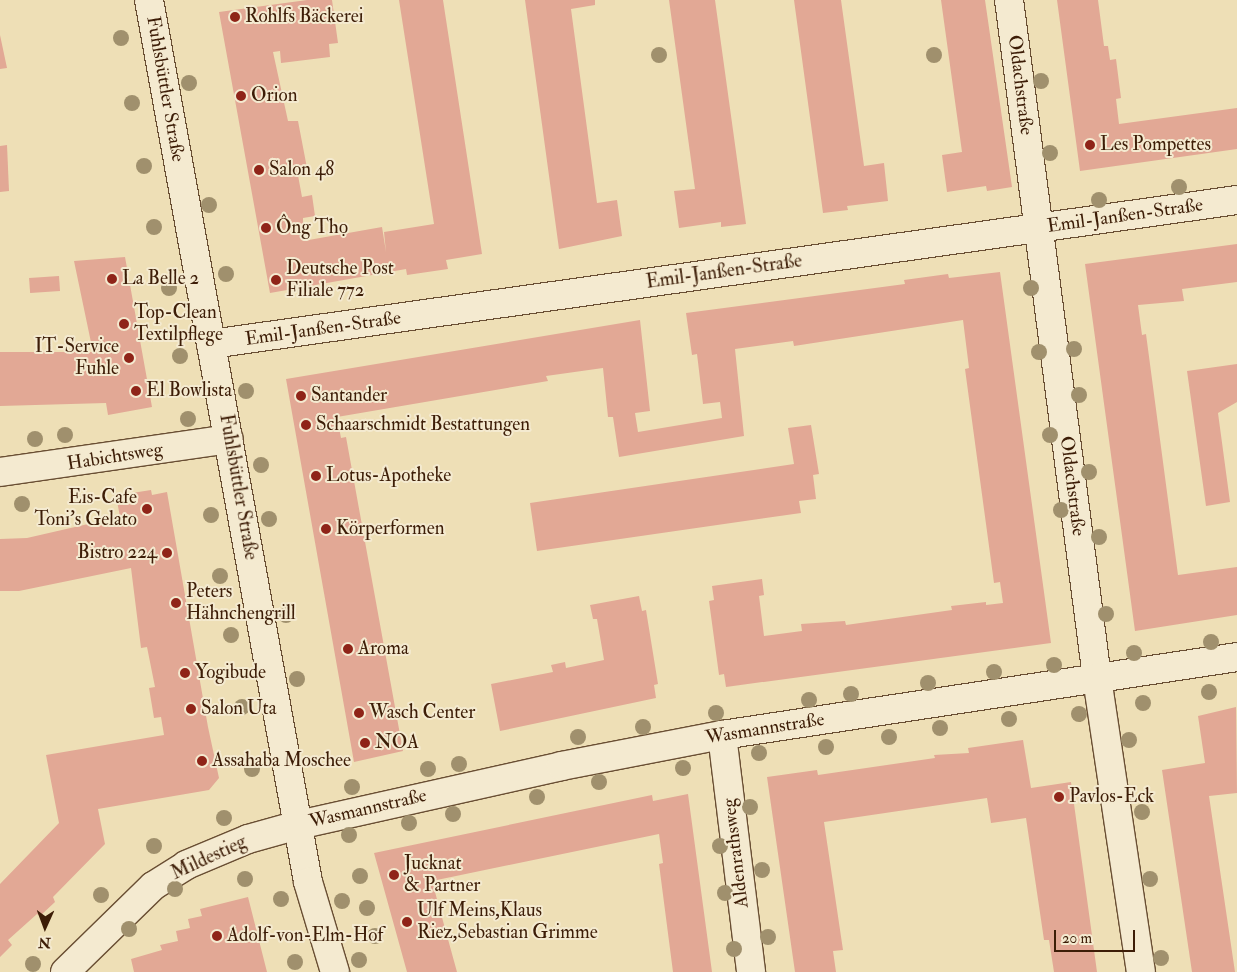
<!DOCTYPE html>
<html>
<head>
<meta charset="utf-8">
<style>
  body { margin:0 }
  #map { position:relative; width:1237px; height:972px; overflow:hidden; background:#eedfb6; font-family:"IM FELL Double Pica",serif }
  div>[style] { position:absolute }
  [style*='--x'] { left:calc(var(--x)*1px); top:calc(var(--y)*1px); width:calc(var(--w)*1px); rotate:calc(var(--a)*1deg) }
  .building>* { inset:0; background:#e2a895; transform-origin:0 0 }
  .roads { filter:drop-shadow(1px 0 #694e33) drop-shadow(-1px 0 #694e33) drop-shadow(0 1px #694e33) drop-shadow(0 -1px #694e33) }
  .street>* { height:28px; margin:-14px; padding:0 14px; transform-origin:14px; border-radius:14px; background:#f4ead0 }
  .secondary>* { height:28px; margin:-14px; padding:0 14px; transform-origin:14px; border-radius:14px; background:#f4ead0 }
  .trees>* { width:16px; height:16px; margin:-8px; border-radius:50%; background:#a0906d }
  .dots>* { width:14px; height:14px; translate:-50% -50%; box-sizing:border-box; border:2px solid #f4ead0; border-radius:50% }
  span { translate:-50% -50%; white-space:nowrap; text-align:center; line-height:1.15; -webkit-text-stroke:4px #f4ead0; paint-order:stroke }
  .poi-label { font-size:19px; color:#3d1d07 }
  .left { translate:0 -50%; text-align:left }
  .right { translate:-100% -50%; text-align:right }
  .street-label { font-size:19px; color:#3d1d07 }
  .north { position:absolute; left:20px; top:902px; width:50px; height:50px; -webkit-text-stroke:4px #f4ead0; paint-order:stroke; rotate:182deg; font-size:14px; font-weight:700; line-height:20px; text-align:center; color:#3d1d07 }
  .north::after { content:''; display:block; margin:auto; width:18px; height:22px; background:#3d1d07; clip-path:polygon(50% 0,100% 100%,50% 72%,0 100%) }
  .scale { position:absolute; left:1054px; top:930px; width:81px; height:22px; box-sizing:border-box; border:2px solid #3d1d07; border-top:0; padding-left:6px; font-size:15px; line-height:18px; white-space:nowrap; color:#3d1d07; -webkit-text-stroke:4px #f4ead0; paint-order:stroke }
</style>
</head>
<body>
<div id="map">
  <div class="building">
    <i style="clip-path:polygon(307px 0,332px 0,338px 43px,329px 44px,330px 57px,281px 63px,280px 51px,273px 52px,288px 121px,298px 121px,307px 168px,297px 170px,302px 197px,312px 195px,315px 216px,303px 218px,303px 241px,382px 227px,386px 252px,384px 232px,434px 224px,399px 0,443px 0,482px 254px,446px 260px,448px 269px,407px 275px,406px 269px,270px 293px,219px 12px)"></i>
    <i style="clip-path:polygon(525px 0,595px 0,595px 5px,571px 9px,597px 203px,617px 200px,622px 236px,559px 249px)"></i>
    <i style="clip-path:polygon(669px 0,715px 0,746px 224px,721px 227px,721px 222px,679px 228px,674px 191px,695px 189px)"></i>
    <i style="clip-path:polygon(794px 0,841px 0,864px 166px,884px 163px,888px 201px,847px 206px,848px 210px,823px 213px)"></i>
    <i style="clip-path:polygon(941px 0,985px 0,1012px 187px,987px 191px,986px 186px,947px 192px,942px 155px,962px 152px)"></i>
    <i style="clip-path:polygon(1057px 0,1098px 0,1104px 46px,1108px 46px,1110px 60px,1116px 59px,1121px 98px,1116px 99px,1119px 124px,1237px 108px,1237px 149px,1080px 171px)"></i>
    <i style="clip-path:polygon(0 35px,7px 68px,0 69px)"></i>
    <i style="clip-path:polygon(7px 145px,9px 191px,0 192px,0 146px)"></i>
    <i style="clip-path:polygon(1237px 244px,1237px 282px,1182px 289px,1184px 301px,1138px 305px,1142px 335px,1146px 334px,1178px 575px,1237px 567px,1237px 615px,1135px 631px,1085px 264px)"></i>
    <i style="clip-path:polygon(125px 257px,152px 407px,108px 415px,106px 403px,0 406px,0 352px,93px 352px,74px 261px)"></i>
    <i style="clip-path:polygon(1000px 272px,1051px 643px,726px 687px,724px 674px,719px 675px,709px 601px,714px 600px,712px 586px,762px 579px,764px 595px,759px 596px,764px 636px,802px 631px,801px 624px,845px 621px,846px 625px,952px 610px,951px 606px,986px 602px,986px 605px,1003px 603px,1000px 582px,994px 583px,965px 369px,969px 368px,963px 320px,794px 346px,793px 341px,735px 349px,744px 436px,619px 457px,613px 417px,608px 417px,603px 368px,546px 376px,548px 381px,337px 417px,341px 438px,346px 437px,403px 751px,354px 762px,286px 379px,640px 320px,650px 411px,635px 413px,638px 432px,722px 418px,720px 402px,703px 404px,697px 354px,692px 355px,686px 313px,905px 284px,904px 280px,948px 274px,949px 278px)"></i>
    <i style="left:59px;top:276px;width:15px;height:30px;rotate:86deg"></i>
    <i style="clip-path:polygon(1237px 364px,1237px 402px,1218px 413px,1230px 502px,1206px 506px,1187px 371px)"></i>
    <i style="clip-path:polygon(811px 425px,819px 474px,813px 475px,816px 499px,799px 501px,801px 513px,537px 551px,530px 503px,794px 464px,788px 428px)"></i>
    <i style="clip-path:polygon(151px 490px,152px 495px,167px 492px,208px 727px,219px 778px,209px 790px,98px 809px,105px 844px,53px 897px,55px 902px,40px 916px,37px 914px,8px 940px,12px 945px,0 957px,0 884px,59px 823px,46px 755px,164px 735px,161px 717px,154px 718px,149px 688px,155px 687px,147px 647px,141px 648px,131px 568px,19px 591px,0 591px,0 539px,27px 538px,88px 524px,121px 522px,117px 501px,133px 498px,132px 493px)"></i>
    <i style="clip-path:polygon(639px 596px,642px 611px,646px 610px,658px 684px,654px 685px,656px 698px,500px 731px,491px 684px,553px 672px,551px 665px,565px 662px,566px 668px,604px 660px,597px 619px,593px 619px,590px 605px)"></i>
    <i style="clip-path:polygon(1236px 707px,1237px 793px,1209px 796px,1235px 972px,1192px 972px,1162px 770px,1205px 763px,1198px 716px)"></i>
    <i style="clip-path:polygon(1023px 740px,1031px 788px,1071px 782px,1097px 972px,1054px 972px,1049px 940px,1044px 940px,1026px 818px,991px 823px,987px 798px,824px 822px,843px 950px,833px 951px,836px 972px,795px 972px,767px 777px,817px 770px,818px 775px,935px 758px,934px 755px,969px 753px,968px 748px)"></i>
    <i style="clip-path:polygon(688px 794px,712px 972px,673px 972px,659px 864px,663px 863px,659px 834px,432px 881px,457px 972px,407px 972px,374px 853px,652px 795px,653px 801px)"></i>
    <i style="clip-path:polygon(248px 897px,267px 972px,134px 972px,131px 959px,162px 950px,160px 945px,178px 941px,176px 931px,190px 928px,188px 919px,202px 916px,200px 909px)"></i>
  </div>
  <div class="roads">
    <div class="street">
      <i style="--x:1009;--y:0;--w:684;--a:82.6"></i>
      <i style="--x:1097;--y:678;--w:297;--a:81.5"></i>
      <i style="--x:211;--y:344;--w:1036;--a:-7.99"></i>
      <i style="--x:0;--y:472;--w:231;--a:-8.2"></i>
      <i style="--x:722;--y:735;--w:239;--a:83"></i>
      <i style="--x:65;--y:972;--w:123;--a:-44.3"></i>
      <i style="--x:153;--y:886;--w:39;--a:-32"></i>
      <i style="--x:186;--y:865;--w:67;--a:-22.8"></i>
      <i style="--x:248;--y:839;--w:52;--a:-15.6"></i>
      <i style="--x:298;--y:825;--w:270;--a:-12.6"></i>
      <i style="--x:561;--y:766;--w:164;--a:-10.9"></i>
      <i style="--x:722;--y:735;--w:521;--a:-8.61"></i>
    </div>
    <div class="secondary">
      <i style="--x:149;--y:0;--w:896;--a:79.78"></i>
      <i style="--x:308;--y:882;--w:94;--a:73.3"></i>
    </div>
  </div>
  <div class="trees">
    <i style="left:121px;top:38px"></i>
    <i style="left:659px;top:55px"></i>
    <i style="left:934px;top:55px"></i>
    <i style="left:1041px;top:81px"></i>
    <i style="left:189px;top:83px"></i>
    <i style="left:132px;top:103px"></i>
    <i style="left:1050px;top:153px"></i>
    <i style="left:144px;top:166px"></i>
    <i style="left:1179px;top:187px"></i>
    <i style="left:1099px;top:200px"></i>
    <i style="left:209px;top:205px"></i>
    <i style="left:154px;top:227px"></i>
    <i style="left:226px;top:274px"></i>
    <i style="left:169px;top:288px"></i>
    <i style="left:1031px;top:288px"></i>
    <i style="left:1074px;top:349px"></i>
    <i style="left:1039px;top:352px"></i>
    <i style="left:180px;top:356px"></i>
    <i style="left:246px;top:391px"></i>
    <i style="left:1079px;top:395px"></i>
    <i style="left:188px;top:419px"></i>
    <i style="left:65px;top:435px"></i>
    <i style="left:1050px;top:435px"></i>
    <i style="left:35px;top:439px"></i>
    <i style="left:261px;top:465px"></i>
    <i style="left:1089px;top:472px"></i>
    <i style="left:22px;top:504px"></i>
    <i style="left:1061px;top:510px"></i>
    <i style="left:211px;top:515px"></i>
    <i style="left:269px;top:519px"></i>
    <i style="left:1099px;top:537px"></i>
    <i style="left:220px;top:576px"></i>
    <i style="left:1106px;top:614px"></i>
    <i style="left:286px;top:615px"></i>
    <i style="left:231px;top:635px"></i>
    <i style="left:1211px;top:642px"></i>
    <i style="left:1134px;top:653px"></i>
    <i style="left:1054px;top:665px"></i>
    <i style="left:994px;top:672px"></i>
    <i style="left:297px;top:679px"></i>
    <i style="left:928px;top:683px"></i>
    <i style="left:1209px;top:692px"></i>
    <i style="left:851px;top:694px"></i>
    <i style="left:809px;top:700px"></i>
    <i style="left:1143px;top:703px"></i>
    <i style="left:242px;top:707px"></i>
    <i style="left:716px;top:713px"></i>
    <i style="left:1079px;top:714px"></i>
    <i style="left:1009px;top:719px"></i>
    <i style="left:643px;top:727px"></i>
    <i style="left:940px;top:728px"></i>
    <i style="left:578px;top:737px"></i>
    <i style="left:889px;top:737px"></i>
    <i style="left:1129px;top:740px"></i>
    <i style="left:826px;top:747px"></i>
    <i style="left:759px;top:753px"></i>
    <i style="left:459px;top:764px"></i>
    <i style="left:683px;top:768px"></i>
    <i style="left:252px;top:769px"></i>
    <i style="left:428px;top:769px"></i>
    <i style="left:599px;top:782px"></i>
    <i style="left:352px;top:787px"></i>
    <i style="left:537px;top:797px"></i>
    <i style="left:750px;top:807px"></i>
    <i style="left:1142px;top:812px"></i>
    <i style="left:453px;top:814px"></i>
    <i style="left:224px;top:818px"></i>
    <i style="left:409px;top:823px"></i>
    <i style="left:349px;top:835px"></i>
    <i style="left:154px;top:846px"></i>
    <i style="left:720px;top:846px"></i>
    <i style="left:762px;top:870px"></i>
    <i style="left:360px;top:876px"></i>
    <i style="left:245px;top:879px"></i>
    <i style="left:1150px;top:879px"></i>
    <i style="left:175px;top:889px"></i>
    <i style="left:725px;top:893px"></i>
    <i style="left:101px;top:895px"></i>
    <i style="left:281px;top:899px"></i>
    <i style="left:342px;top:901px"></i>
    <i style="left:367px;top:908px"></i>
    <i style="left:129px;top:929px"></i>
    <i style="left:375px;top:936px"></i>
    <i style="left:768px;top:937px"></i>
    <i style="left:734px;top:949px"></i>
    <i style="left:1161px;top:958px"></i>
    <i style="left:359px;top:960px"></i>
    <i style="left:295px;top:962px"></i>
    <i style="left:33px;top:964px"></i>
  </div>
  <div class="dots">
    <i style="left:235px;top:17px;background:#8f2418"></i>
    <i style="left:241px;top:96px;background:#8f2418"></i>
    <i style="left:1090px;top:145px;background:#8f2418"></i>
    <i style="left:259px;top:170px;background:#8f2418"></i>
    <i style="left:266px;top:228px;background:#8f2418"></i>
    <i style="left:112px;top:279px;background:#8f2418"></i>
    <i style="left:276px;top:280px;background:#8f2418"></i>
    <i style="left:124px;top:324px;background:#8f2418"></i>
    <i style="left:129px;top:358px;background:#8f2418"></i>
    <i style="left:136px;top:391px;background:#8f2418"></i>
    <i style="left:301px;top:396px;background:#8f2418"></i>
    <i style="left:306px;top:425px;background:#8f2418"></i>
    <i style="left:316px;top:476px;background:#8f2418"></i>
    <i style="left:147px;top:509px;background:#8f2418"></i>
    <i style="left:326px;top:529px;background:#8f2418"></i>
    <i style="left:167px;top:553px;background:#8f2418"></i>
    <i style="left:176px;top:603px;background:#8f2418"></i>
    <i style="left:348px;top:649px;background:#8f2418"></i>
    <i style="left:185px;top:673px;background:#8f2418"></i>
    <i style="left:191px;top:709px;background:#8f2418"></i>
    <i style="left:359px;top:713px;background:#8f2418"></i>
    <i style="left:365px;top:743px;background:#8f2418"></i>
    <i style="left:202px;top:761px;background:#8f2418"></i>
    <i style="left:1059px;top:797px;background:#8f2418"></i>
    <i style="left:394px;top:875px;background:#8f2418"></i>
    <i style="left:407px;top:922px;background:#8f2418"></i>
    <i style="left:217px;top:936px;background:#8f2418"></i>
  </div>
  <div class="poi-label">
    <span class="left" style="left:245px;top:17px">Rohlfs Bäckerei</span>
    <span class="left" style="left:251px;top:96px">Orion</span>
    <span class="left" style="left:1100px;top:145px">Les Pompettes</span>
    <span class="left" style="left:269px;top:170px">Salon 48</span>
    <span class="left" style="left:276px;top:228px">Ông Thọ</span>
    <span class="left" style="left:286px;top:280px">Deutsche Post<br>Filiale 772</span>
    <span class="left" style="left:122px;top:279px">La Belle 2</span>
    <span class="left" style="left:134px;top:324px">Top-Clean<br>Textilpflege</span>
    <span class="right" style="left:119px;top:358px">IT-Service<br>Fuhle</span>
    <span class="left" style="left:146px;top:391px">El Bowlista</span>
    <span class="left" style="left:311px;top:396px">Santander</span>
    <span class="left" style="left:316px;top:425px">Schaarschmidt Bestattungen</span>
    <span class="left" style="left:326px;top:476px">Lotus-Apotheke</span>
    <span class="right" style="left:137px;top:509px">Eis-Cafe<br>Toni's Gelato</span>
    <span class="left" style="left:336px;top:529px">Körperformen</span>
    <span class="right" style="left:157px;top:553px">Bistro 224</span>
    <span class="left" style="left:186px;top:603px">Peters<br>Hähnchengrill</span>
    <span class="left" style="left:358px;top:649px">Aroma</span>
    <span class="left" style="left:195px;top:673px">Yogibude</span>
    <span class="left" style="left:201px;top:709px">Salon Uta</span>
    <span class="left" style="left:369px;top:713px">Wasch Center</span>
    <span class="left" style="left:375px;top:743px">NOA</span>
    <span class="left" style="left:212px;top:761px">Assahaba Moschee</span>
    <span class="left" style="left:1069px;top:797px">Pavlos-Eck</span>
    <span class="left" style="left:404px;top:875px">Jucknat<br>&amp; Partner</span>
    <span class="left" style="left:417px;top:922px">Ulf Meins,Klaus<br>Riez,Sebastian Grimme</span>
    <span class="left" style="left:227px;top:936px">Adolf-von-Elm-Hof</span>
  </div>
  <div class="street-label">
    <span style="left:1020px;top:85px;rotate:83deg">Oldachstraße</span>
    <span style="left:165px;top:89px;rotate:80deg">Fuhlsbüttler Straße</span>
    <span style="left:1125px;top:216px;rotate:-8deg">Emil-Janßen-Straße</span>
    <span style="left:724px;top:272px;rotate:-8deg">Emil-Janßen-Straße</span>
    <span style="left:323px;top:329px;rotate:-8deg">Emil-Janßen-Straße</span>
    <span style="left:115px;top:457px;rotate:-9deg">Habichtsweg</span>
    <span style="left:1072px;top:486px;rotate:83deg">Oldachstraße</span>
    <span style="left:238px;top:487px;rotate:80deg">Fuhlsbüttler Straße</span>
    <span style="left:765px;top:729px;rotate:-9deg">Wasmannstraße</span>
    <span style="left:368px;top:809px;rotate:-13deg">Wasmannstraße</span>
    <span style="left:736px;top:853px;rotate:-97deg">Aldenrathsweg</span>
    <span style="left:209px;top:858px;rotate:-25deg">Mildestieg</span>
  </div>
  <div class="north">N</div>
  <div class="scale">20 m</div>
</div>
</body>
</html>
